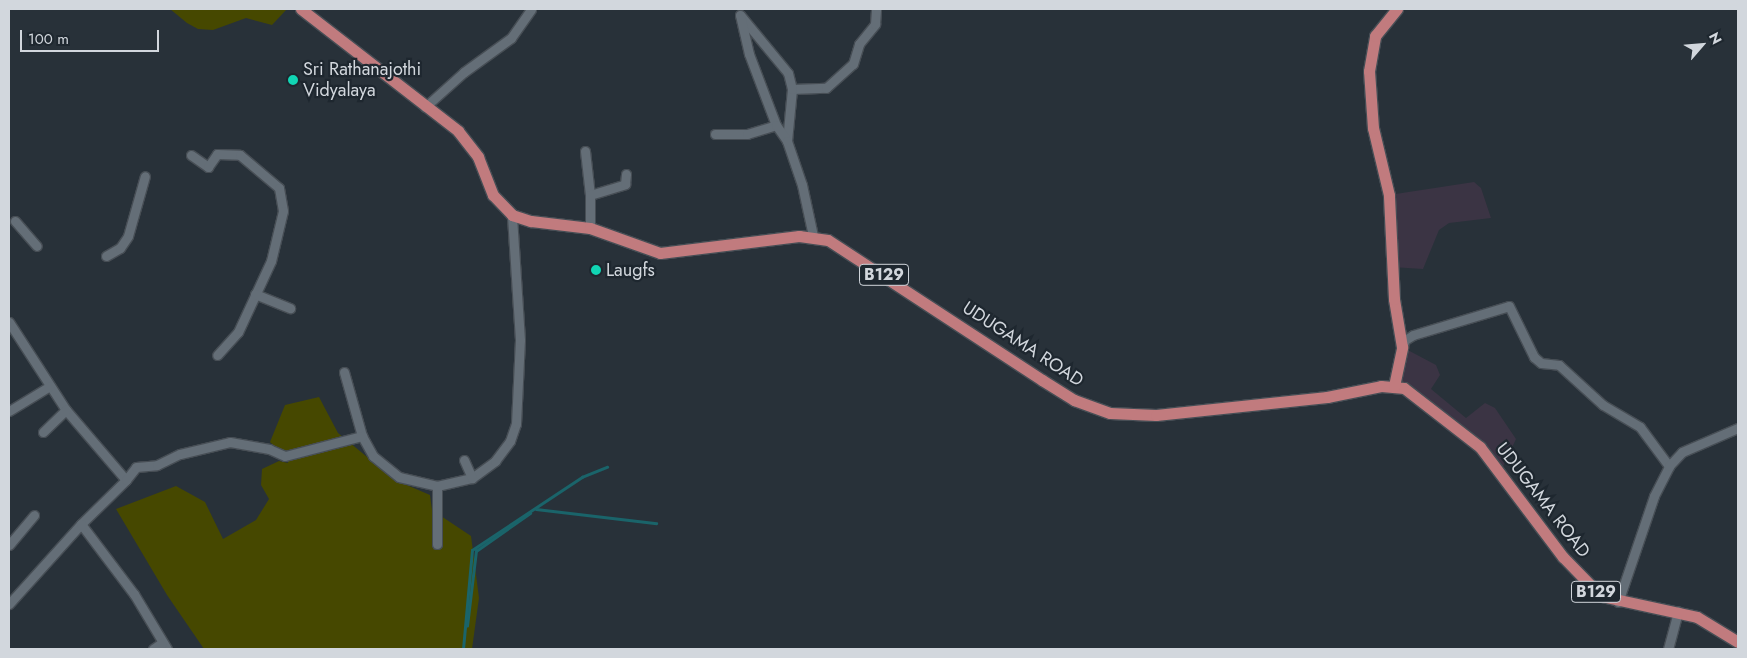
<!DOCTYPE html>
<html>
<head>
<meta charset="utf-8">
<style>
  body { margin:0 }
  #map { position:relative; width:1747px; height:658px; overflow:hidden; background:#283139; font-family:Jost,sans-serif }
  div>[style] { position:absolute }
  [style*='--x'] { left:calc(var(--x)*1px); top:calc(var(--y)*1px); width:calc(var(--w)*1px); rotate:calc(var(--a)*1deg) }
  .commercial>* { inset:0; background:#3b3444 }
  .green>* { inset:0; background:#464800 }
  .stream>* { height:2.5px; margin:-1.25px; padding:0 1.25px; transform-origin:1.25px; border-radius:1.25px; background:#1a646a }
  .roads { filter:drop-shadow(1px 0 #474e55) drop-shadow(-1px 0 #474e55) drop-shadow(0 1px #474e55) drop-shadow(0 -1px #474e55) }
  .minor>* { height:9px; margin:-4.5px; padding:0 4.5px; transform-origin:4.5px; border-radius:4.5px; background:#646e77 }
  .major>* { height:11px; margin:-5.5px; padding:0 5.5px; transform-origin:5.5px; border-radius:5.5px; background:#c17b7e }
  .dots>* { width:14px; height:14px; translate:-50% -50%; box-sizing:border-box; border:2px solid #1e272f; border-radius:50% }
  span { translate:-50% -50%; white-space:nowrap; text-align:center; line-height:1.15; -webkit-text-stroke:4.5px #1e272f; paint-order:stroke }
  .shield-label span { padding:1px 4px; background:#1e272f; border:1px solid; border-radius:4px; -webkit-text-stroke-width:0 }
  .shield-label { font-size:16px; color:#d2d7dd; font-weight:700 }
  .poi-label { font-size:18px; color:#d2d7dd }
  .left { translate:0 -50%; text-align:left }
  .street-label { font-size:18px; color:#d2d7dd }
  .frame { position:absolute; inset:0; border:10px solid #d2d7dd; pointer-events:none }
  .north { position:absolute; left:1677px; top:20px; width:50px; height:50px; -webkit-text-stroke:4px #1e272f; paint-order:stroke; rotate:63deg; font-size:14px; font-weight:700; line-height:20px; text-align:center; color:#d2d7dd }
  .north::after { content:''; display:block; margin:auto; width:18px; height:22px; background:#d2d7dd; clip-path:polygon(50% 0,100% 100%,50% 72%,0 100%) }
  .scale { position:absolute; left:20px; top:30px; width:139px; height:22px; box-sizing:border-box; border:2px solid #d2d7dd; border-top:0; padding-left:6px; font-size:15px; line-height:18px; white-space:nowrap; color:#d2d7dd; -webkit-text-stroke:4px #1e272f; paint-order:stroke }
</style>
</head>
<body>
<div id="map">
  <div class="commercial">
    <i style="clip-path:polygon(1474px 182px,1481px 188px,1491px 218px,1449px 223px,1439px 230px,1423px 269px,1392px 267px,1389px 195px)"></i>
    <i style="clip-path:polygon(1402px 347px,1436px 365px,1440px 375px,1431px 389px,1466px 418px,1485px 403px,1495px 408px,1516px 439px,1501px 471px,1480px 447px,1394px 386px)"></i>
  </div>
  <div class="green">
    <i style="clip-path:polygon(170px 9px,287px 9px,272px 25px,246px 18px,213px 30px,198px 29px,187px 23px)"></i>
    <i style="clip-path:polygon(319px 397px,338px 433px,395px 480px,430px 495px,432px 510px,471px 536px,479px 598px,472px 649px,204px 649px,167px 595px,116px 509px,176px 486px,205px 502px,223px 539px,256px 520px,269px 499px,261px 485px,262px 469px,279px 461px,288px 463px,287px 458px,270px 442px,285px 405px)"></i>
  </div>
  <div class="stream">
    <i style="--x:536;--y:509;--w:121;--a:6.7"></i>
    <i style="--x:467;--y:626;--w:76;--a:-83.2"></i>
    <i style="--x:476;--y:551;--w:66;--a:-35.1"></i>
    <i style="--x:463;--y:649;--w:99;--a:-84.8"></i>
    <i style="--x:472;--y:550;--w:132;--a:-33.6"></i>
    <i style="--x:582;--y:477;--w:27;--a:-22"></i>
  </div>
  <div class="roads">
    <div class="minor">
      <i style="--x:792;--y:89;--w:34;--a:-2"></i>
      <i style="--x:826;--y:88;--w:36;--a:-42"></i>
      <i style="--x:853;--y:64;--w:21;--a:-73"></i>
      <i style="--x:859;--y:44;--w:26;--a:-51"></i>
      <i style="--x:875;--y:24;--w:15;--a:-86"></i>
      <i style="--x:425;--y:107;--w:52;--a:-41.9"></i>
      <i style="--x:464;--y:72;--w:58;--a:-35.9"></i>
      <i style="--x:511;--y:38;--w:35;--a:-55"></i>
      <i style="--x:715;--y:134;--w:32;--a:0"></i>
      <i style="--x:747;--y:134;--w:30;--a:-17"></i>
      <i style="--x:787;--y:141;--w:52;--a:-84.5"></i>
      <i style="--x:792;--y:89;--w:16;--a:-104"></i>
      <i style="--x:788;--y:73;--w:75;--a:-129.6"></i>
      <i style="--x:740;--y:15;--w:40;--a:77"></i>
      <i style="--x:749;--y:54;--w:76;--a:69.2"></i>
      <i style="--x:776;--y:125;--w:19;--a:55"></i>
      <i style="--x:787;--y:141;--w:46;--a:71.2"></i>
      <i style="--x:802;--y:185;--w:52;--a:77.8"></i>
      <i style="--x:585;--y:151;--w:44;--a:83.5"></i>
      <i style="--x:191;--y:155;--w:21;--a:35"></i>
      <i style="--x:208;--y:167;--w:16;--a:-55"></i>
      <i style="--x:217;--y:154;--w:23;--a:2"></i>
      <i style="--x:240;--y:155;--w:51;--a:40.2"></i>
      <i style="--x:279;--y:188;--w:23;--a:80"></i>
      <i style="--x:283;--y:211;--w:51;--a:103.5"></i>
      <i style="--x:271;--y:261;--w:78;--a:114.9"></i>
      <i style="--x:238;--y:332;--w:31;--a:132"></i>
      <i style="--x:15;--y:221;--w:33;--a:49"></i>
      <i style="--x:590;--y:228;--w:33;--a:-90"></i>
      <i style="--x:590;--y:195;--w:37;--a:-17"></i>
      <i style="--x:625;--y:184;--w:10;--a:-84"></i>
      <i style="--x:106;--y:256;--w:16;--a:-30"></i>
      <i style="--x:120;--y:248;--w:14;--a:-56"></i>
      <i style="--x:128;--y:236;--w:62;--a:-74.2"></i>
      <i style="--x:255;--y:294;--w:38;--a:22"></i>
      <i style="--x:9;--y:322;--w:105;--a:57.1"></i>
      <i style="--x:66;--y:410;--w:92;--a:49.4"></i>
      <i style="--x:126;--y:480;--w:63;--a:135.6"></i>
      <i style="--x:81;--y:524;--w:108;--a:132"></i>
      <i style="--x:1402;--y:347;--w:8;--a:-67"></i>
      <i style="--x:1405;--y:340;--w:9;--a:-32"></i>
      <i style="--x:1413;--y:335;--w:100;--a:-16.8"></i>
      <i style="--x:1509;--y:306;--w:57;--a:63.9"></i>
      <i style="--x:1534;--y:357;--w:9;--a:41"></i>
      <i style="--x:1541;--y:363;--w:18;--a:6"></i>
      <i style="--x:1559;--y:365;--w:59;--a:42.3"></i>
      <i style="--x:1603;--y:405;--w:43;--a:30.7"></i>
      <i style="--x:1640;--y:427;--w:49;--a:53.4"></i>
      <i style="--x:344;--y:372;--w:66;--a:74.3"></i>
      <i style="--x:362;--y:436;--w:23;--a:61"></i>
      <i style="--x:373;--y:456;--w:33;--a:39"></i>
      <i style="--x:399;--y:477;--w:39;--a:13"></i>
      <i style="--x:437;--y:486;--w:36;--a:-13"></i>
      <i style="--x:472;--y:478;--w:29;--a:-36"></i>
      <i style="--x:495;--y:461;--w:25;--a:-53"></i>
      <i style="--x:510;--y:441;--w:18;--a:-71"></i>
      <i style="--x:516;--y:424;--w:84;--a:-87.3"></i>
      <i style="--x:520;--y:340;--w:125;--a:-93.7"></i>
      <i style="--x:9;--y:411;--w:48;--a:-31.4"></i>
      <i style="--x:43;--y:432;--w:32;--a:-44"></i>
      <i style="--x:464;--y:460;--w:20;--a:66"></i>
      <i style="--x:126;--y:480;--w:16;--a:-52"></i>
      <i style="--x:136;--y:467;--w:21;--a:-5"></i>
      <i style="--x:157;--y:465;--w:25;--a:-26"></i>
      <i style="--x:180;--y:454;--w:51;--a:-13.5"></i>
      <i style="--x:230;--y:442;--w:40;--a:10"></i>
      <i style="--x:269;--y:449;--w:17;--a:24"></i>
      <i style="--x:285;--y:456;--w:80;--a:-14.6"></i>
      <i style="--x:81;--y:524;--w:88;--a:52.9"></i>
      <i style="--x:134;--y:594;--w:64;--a:59"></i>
      <i style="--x:437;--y:544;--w:58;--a:-90"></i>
      <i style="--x:9;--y:545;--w:39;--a:-50"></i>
      <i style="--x:1618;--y:602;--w:112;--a:-71.2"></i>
      <i style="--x:1654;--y:496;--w:34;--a:-63"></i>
      <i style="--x:1669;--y:466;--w:19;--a:-47"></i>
      <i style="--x:1682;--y:452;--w:61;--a:-23.2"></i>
      <i style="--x:153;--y:649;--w:11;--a:-34"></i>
      <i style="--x:1668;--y:649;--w:39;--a:-75"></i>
    </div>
    <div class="major">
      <i style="--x:301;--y:9;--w:199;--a:37.8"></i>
      <i style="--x:458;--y:131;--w:33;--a:52"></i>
      <i style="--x:478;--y:157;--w:41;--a:68.5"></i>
      <i style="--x:493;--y:195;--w:28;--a:46"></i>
      <i style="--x:512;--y:215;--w:20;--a:18"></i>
      <i style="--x:531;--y:221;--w:59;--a:6.8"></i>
      <i style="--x:590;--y:228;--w:74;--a:19.7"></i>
      <i style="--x:660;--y:253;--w:140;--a:-7"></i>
      <i style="--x:799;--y:236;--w:29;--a:8"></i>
      <i style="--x:828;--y:240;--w:256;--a:33.2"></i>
      <i style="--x:1042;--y:380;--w:38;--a:32"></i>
      <i style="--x:1074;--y:400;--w:38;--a:20"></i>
      <i style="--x:1110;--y:413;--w:46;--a:2.5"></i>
      <i style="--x:1156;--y:415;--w:172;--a:-6"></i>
      <i style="--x:1327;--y:397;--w:55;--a:-11.5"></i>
      <i style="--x:1381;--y:386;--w:23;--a:5"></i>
      <i style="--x:1404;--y:388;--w:96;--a:37.8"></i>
      <i style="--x:1480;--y:447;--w:138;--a:53"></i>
      <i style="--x:1563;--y:557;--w:54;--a:45.7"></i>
      <i style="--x:1601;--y:596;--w:98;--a:12.3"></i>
      <i style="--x:1697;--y:617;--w:48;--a:31.4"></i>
      <i style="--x:1394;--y:386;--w:40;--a:-78"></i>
      <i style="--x:1402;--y:347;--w:49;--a:-99.5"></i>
      <i style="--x:1394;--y:299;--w:104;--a:-92.8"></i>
      <i style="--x:1389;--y:195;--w:69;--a:-103.4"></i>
      <i style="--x:1373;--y:128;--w:57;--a:-94"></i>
      <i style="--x:1369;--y:71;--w:36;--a:-80"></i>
      <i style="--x:1375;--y:36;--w:35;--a:-51"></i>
    </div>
  </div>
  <div class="dots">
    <i style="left:293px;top:80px;background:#11d5b4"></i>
    <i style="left:596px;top:270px;background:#11d5b4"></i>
  </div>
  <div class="shield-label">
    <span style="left:884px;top:275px">B129</span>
    <span style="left:1596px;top:592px">B129</span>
  </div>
  <div class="poi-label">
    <span class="left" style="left:303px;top:80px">Sri Rathanajothi<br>Vidyalaya</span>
    <span class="left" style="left:606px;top:270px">Laugfs</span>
  </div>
  <div class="street-label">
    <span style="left:1023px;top:344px;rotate:33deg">UDUGAMA ROAD</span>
    <span style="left:1543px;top:500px;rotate:52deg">UDUGAMA ROAD</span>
  </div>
  <div class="frame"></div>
  <div class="north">N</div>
  <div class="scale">100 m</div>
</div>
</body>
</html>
